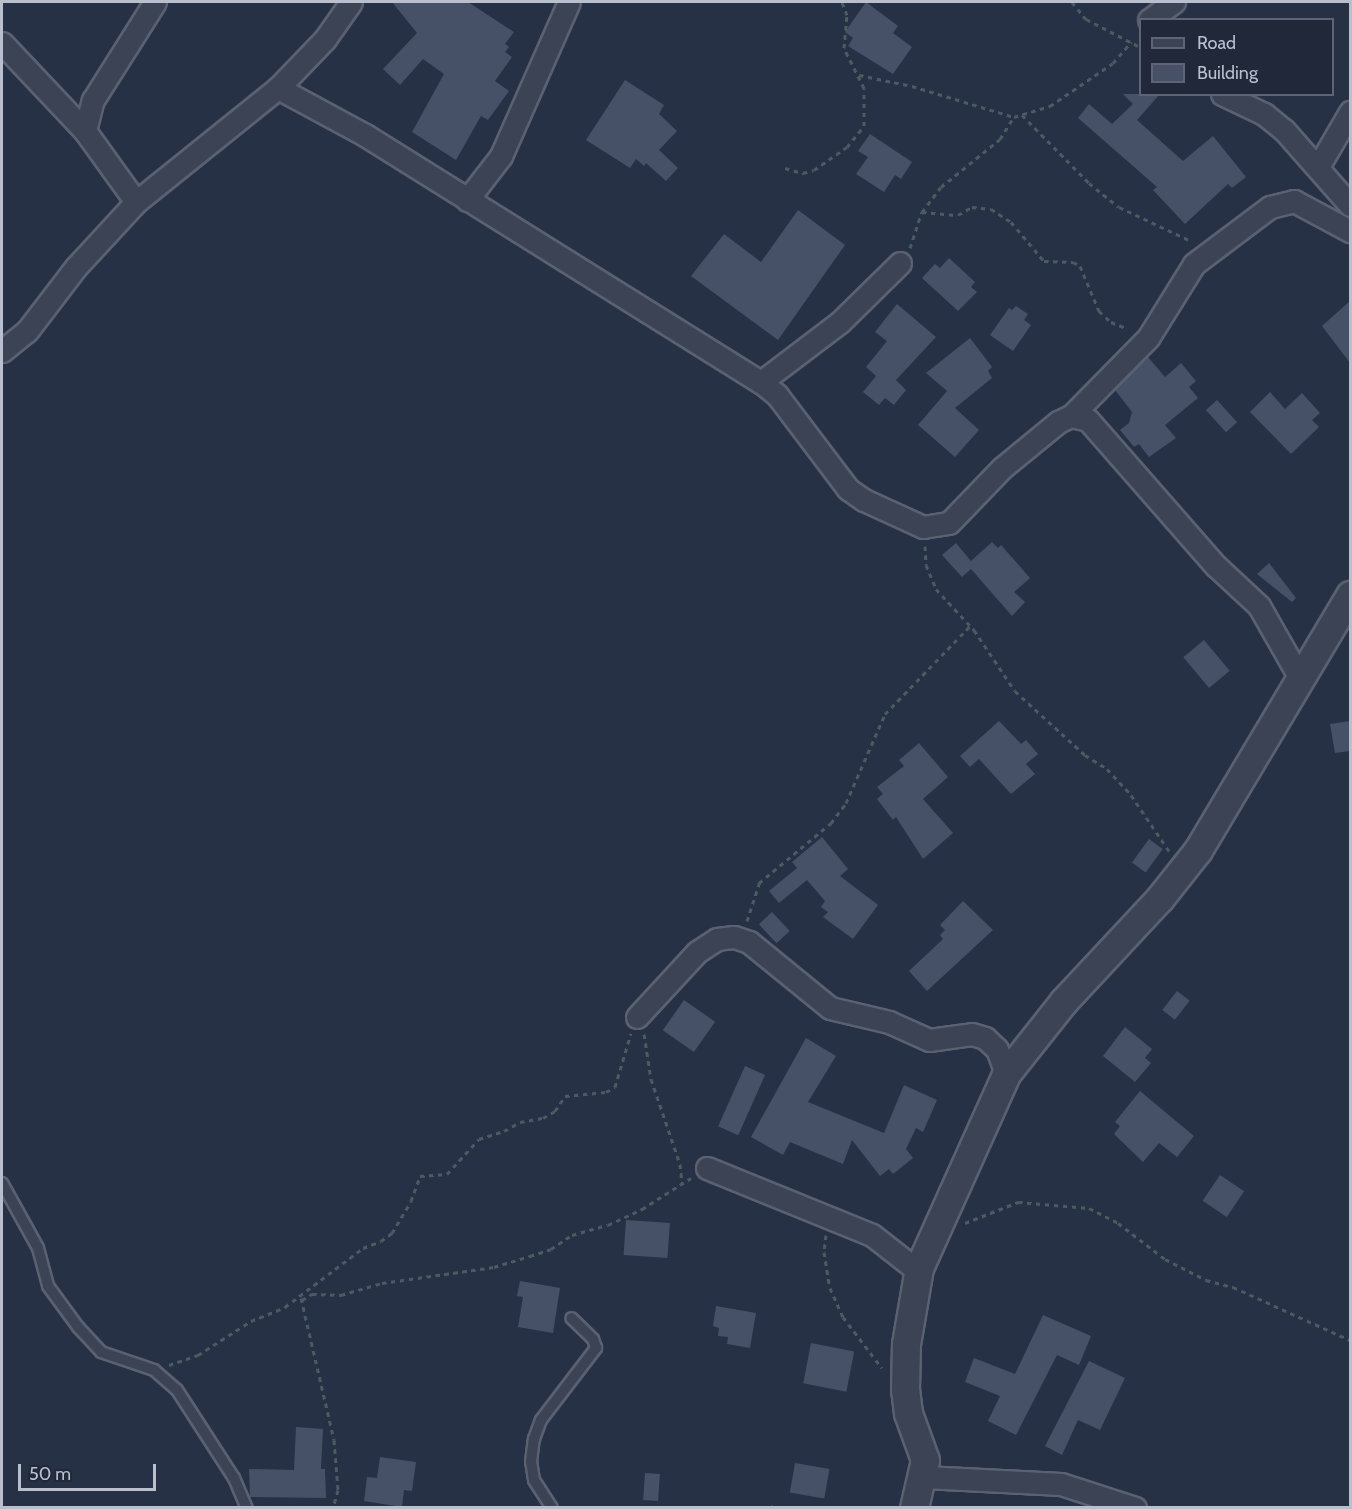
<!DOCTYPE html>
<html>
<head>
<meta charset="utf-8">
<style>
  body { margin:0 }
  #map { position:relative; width:1352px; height:1509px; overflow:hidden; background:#273145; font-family:Cabin,sans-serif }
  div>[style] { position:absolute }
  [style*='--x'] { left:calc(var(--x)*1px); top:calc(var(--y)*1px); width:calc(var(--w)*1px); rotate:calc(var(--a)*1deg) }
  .building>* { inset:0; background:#465067; transform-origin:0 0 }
  .path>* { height:3px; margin-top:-1.5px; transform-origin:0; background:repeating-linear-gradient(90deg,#485c61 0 4.5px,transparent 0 9px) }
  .roads { filter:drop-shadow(2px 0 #5a6171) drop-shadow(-2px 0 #5a6171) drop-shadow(0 2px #5a6171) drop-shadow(0 -2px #5a6171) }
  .service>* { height:10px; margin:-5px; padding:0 5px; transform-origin:5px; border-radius:5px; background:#3c4354 }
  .minor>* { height:21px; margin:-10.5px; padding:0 10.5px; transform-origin:10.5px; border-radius:10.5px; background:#3c4354 }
  .tertiary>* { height:27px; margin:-13.5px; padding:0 13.5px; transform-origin:13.5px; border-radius:13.5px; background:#3c4354 }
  span { translate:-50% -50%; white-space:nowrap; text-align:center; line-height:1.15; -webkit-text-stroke:4.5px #20283a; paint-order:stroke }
  .frame { position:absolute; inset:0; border:3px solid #babfcd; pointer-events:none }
  .legend { position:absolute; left:1139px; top:18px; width:195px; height:78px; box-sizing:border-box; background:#20283a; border:2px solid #5e6475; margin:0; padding:8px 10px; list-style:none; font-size:18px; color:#babfcd }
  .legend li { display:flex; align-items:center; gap:12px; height:30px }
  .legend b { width:30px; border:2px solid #5e6475 }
  .scale { position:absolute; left:18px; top:1464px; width:138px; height:27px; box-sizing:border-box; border:3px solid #babfcd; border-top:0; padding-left:8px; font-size:18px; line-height:21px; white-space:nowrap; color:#babfcd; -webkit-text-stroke:4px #20283a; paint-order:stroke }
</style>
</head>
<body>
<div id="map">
  <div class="building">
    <i style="clip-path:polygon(392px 2px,468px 2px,514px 32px,505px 44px,509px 47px,505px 52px,512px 57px,495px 81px,509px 91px,488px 120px,481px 116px,456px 160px,412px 132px,444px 74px,423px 59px,400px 85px,383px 69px,417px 33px)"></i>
    <i style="clip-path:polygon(866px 2px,898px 26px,893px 33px,912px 47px,893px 74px,848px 46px,853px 38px,845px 32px)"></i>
    <i style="clip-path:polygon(625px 80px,664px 105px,659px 114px,677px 131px,659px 150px,678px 168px,666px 181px,646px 163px,644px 166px,636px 159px,630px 168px,586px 140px)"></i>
    <i style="clip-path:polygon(1123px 94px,1160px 94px,1137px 120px,1183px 161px,1213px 136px,1246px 177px,1232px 188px,1228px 184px,1185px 224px,1153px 190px,1157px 187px,1078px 118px,1089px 104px,1112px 124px,1133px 104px)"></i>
    <i style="clip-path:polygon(870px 134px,912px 162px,901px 179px,895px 175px,884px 192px,856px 174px,868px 157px,858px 151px)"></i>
    <i style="clip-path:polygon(798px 210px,845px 245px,778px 340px,691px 276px,724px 234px,761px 262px)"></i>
    <i style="clip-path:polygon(949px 258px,975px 282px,971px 287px,977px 292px,958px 311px,922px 278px,935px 264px,940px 268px)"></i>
    <i style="clip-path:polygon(1350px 301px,1350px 363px,1322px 326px)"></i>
    <i style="clip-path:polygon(897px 304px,936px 337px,896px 380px,906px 390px,894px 405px,885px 398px,879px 405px,863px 392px,876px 376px,866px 367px,887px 341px,875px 332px)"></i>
    <i style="clip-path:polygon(1016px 306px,1028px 314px,1024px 320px,1031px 325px,1013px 351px,990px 335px,1009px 308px,1012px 310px)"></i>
    <i style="clip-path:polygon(970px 338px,992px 367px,988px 371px,992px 378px,955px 408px,979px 430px,955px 457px,918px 425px,947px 391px,926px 373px)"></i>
    <i style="clip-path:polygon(1148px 357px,1165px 377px,1181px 363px,1196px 381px,1189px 387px,1198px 398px,1165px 425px,1176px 438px,1149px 457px,1139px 444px,1134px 447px,1120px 430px,1129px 423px,1132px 412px,1115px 390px)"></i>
    <i style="clip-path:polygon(1270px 392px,1285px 409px,1302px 393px,1320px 413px,1312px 420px,1319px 427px,1291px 454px,1250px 412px)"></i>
    <i style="left:1217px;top:400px;width:30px;height:15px;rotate:48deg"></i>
    <i style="clip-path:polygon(992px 542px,998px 548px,1001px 545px,1030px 578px,1014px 592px,1025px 602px,1012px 616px,971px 569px,962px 577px,942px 555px,956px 543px,971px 561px)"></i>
    <i style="clip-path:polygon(1269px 563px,1296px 598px,1292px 602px,1257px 574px)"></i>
    <i style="left:1204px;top:640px;width:40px;height:27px;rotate:50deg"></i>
    <i style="clip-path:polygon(999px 721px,1021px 744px,1026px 740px,1038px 754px,1026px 764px,1035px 774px,1011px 794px,979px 759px,970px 767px,960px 756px)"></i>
    <i style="clip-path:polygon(1350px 721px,1350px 751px,1335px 753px,1330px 724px)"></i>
    <i style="clip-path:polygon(919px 743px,948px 777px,923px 799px,953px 833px,923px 859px,896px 817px,893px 820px,877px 799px,883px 794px,877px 787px,904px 766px,899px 760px)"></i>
    <i style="clip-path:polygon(822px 837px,848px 869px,840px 876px,878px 905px,853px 939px,823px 917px,828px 912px,821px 907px,825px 901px,807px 880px,779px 903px,769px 891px,797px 868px,792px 862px)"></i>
    <i style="left:1149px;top:839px;width:17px;height:29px;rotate:36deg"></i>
    <i style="clip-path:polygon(963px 901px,993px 930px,927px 991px,909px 971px,943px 939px,940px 935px,945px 930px,940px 925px)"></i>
    <i style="left:772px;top:912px;width:26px;height:18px;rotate:47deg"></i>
    <i style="left:1177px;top:991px;width:16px;height:24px;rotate:38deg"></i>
    <i style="left:684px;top:1000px;width:38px;height:37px;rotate:35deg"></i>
    <i style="clip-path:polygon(1125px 1027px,1152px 1049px,1145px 1058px,1151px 1063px,1135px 1082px,1103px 1056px)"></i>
    <i style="clip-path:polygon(806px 1038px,836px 1056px,808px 1102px,884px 1133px,904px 1085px,937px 1100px,923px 1132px,916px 1128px,906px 1149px,913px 1158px,893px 1174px,889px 1169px,880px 1176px,852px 1140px,843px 1164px,790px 1142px,783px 1155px,751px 1137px)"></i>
    <i style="left:745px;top:1066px;width:22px;height:66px;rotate:24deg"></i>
    <i style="clip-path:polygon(1140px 1091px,1194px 1136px,1177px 1157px,1159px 1143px,1143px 1162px,1114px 1134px,1120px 1126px,1115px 1122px)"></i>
    <i style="left:1220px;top:1175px;width:29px;height:31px;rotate:34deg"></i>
    <i style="left:626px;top:1220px;width:44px;height:35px;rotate:4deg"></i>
    <i style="clip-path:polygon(520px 1281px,560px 1288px,553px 1333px,518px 1327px,523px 1297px,517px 1296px)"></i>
    <i style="clip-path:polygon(716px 1306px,756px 1313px,750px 1348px,727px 1344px,728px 1337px,718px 1336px,719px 1328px,713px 1326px)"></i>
    <i style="clip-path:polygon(1043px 1315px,1091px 1336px,1079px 1365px,1057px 1355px,1016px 1435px,988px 1421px,1000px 1396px,965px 1382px,974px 1358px,1015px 1374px)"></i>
    <i style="left:811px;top:1343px;width:44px;height:41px;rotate:11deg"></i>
    <i style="clip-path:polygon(1089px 1361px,1125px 1378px,1100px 1430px,1078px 1420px,1062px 1455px,1045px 1446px)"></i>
    <i style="clip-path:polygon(296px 1427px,323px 1429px,321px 1469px,325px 1469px,326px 1498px,250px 1497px,249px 1469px,294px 1470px)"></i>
    <i style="clip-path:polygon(380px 1457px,416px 1462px,412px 1491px,404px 1490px,402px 1507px,364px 1501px,367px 1477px,377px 1478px)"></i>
    <i style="left:795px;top:1463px;width:35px;height:30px;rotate:10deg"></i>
    <i style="left:645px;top:1473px;width:15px;height:27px;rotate:4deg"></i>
  </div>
  <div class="path">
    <i style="--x:1072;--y:2;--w:22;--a:51"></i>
    <i style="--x:1086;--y:19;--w:61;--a:27.4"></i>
    <i style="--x:859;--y:75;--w:54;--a:11.7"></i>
    <i style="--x:912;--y:86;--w:107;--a:16.9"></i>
    <i style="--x:1014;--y:117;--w:38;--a:-17"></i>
    <i style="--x:1050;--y:106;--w:76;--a:-34.3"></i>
    <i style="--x:1113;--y:63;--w:28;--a:-49"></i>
    <i style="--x:1022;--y:115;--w:95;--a:45.4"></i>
    <i style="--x:1089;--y:183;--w:38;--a:39"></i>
    <i style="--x:1119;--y:207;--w:80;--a:25.3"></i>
    <i style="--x:785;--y:168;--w:19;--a:16"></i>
    <i style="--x:803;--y:173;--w:11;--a:-15"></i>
    <i style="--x:814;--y:170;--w:40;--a:-34.9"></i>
    <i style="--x:847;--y:147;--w:27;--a:-51"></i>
    <i style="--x:864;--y:126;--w:38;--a:-90"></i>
    <i style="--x:864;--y:88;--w:45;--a:-116.6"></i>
    <i style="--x:844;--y:48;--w:33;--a:-85"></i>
    <i style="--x:847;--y:15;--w:14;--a:-111"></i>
    <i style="--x:922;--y:212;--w:36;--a:5"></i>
    <i style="--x:958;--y:215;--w:16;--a:-30"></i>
    <i style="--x:972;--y:207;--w:19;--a:6"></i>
    <i style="--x:991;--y:209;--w:24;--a:33"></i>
    <i style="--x:1011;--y:222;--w:51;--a:49.8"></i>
    <i style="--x:1044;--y:261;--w:29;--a:2"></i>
    <i style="--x:1073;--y:262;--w:8;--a:30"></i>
    <i style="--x:1080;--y:266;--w:49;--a:67.1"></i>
    <i style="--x:1099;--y:311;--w:16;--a:43"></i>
    <i style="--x:1111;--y:322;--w:18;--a:22"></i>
    <i style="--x:910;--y:248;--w:38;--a:-72"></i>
    <i style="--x:922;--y:212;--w:31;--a:-53"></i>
    <i style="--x:941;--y:187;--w:76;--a:-39.1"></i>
    <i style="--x:1000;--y:139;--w:26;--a:-58"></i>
    <i style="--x:925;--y:546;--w:19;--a:87"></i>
    <i style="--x:926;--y:565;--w:26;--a:67"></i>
    <i style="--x:936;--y:589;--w:56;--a:47.2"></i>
    <i style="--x:974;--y:630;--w:73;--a:56.1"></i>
    <i style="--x:1015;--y:691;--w:95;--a:42.4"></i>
    <i style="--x:1085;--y:755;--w:26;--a:32"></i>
    <i style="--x:1107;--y:769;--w:35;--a:47"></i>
    <i style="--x:1131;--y:795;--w:68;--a:55.8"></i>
    <i style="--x:747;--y:921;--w:40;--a:-72"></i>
    <i style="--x:759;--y:883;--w:94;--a:-39.8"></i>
    <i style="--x:831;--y:823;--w:25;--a:-53"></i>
    <i style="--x:846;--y:803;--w:97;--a:-66.3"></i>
    <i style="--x:885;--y:714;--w:122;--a:-46"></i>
    <i style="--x:644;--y:1034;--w:46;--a:81.2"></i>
    <i style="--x:651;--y:1079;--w:90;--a:71.2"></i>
    <i style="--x:680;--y:1164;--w:20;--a:84"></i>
    <i style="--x:965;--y:1223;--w:57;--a:-21.6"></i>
    <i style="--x:1018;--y:1202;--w:71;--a:4.8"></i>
    <i style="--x:1089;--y:1208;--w:33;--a:27"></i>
    <i style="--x:1118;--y:1223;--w:59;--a:37.5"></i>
    <i style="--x:1165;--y:1259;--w:46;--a:27.1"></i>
    <i style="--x:1206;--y:1280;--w:28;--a:15"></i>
    <i style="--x:1233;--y:1287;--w:128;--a:24.4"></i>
    <i style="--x:826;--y:1235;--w:17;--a:97"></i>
    <i style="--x:824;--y:1252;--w:36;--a:81"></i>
    <i style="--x:830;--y:1288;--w:32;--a:66"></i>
    <i style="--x:843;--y:1317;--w:64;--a:52.6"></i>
    <i style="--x:301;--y:1298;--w:146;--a:76.9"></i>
    <i style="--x:334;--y:1440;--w:50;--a:85.4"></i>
    <i style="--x:338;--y:1490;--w:19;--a:106"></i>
    <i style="--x:302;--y:1300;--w:12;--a:-31"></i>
    <i style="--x:312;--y:1294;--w:29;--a:2"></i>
    <i style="--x:341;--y:1295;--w:43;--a:-16.3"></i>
    <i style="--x:382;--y:1283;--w:113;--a:-8.1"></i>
    <i style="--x:494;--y:1267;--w:38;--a:-17"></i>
    <i style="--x:530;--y:1256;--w:22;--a:-18"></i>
    <i style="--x:551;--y:1249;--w:25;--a:-34"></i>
    <i style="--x:572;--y:1235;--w:37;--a:-16"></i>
    <i style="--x:608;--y:1225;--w:38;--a:-25"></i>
    <i style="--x:642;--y:1209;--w:58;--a:-32.3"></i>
    <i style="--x:169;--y:1365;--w:31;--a:-19"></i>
    <i style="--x:198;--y:1355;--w:63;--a:-32.7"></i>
    <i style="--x:251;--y:1321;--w:37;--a:-22"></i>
    <i style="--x:285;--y:1307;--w:98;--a:-37.1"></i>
    <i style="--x:363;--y:1248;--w:19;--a:-21"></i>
    <i style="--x:381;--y:1241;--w:14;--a:-36"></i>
    <i style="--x:392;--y:1233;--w:37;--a:-59"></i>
    <i style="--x:411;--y:1201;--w:27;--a:-70"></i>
    <i style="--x:420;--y:1176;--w:27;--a:-4"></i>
    <i style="--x:447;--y:1174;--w:47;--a:-47.6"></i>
    <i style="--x:479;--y:1139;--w:26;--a:-18"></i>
    <i style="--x:504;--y:1131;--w:18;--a:-29"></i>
    <i style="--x:520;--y:1122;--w:23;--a:-10"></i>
    <i style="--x:543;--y:1118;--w:14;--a:-30"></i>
    <i style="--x:555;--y:1111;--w:18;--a:-56"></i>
    <i style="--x:565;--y:1096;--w:41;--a:-5.6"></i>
    <i style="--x:606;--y:1092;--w:10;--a:-29"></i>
    <i style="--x:615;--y:1087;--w:56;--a:-73.5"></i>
    <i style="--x:770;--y:1508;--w:6;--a:-31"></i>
  </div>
  <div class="roads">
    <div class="service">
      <i style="--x:2;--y:1183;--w:74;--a:61"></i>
      <i style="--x:38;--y:1248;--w:39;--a:75"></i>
      <i style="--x:48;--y:1286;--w:51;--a:53.8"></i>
      <i style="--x:78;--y:1327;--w:34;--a:47"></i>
      <i style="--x:101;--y:1352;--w:56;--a:18.8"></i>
      <i style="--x:154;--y:1370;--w:30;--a:41"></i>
      <i style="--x:177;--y:1390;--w:105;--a:57.1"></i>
      <i style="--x:234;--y:1478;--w:33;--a:67"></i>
      <i style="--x:552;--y:1508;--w:33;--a:-123"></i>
      <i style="--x:534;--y:1480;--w:18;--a:-99"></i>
      <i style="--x:531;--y:1462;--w:23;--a:-83"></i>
      <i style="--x:534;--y:1439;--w:20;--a:-70"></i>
      <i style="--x:541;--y:1420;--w:91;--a:-52.6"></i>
      <i style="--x:596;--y:1348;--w:9;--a:-108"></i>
      <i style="--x:593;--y:1339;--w:30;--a:-136"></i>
    </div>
    <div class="minor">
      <i style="--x:1149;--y:20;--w:31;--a:-36"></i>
      <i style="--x:2;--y:43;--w:121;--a:46.7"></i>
      <i style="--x:85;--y:131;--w:87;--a:54.3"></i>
      <i style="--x:278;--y:88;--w:99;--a:28.4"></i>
      <i style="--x:365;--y:135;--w:467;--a:32"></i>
      <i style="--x:761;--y:382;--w:21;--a:39"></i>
      <i style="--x:777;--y:395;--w:118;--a:52.9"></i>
      <i style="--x:848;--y:489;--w:19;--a:35"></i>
      <i style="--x:864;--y:500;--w:65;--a:24.6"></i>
      <i style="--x:923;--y:527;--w:26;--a:-9"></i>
      <i style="--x:949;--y:523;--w:76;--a:-46.1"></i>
      <i style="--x:1002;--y:468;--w:72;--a:-39.4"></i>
      <i style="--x:1058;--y:422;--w:14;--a:-25"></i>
      <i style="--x:1071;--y:416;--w:17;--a:13"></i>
      <i style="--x:1088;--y:420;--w:194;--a:48.8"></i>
      <i style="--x:1216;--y:566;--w:59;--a:42.9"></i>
      <i style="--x:1259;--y:606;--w:85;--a:60.4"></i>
      <i style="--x:1222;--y:94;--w:47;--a:25.5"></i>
      <i style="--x:1264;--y:114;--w:26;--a:39"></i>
      <i style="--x:1284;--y:130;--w:100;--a:48.7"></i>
      <i style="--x:85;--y:131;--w:32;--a:-76"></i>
      <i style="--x:93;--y:100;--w:116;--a:-57.7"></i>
      <i style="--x:1318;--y:167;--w:64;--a:-59.8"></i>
      <i style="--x:467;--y:200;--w:56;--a:-52.3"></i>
      <i style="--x:501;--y:156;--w:168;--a:-66.2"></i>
      <i style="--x:2;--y:351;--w:32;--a:-39"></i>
      <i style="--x:27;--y:331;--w:81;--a:-52.6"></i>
      <i style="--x:76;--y:267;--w:88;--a:-47.3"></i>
      <i style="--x:136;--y:202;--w:182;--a:-38.8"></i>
      <i style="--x:278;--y:88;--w:68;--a:-46.2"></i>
      <i style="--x:325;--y:39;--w:45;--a:-54.9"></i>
      <i style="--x:761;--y:382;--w:99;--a:-37.2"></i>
      <i style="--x:840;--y:322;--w:84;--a:-44.5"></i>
      <i style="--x:1071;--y:416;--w:110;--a:-45.4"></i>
      <i style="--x:1148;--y:338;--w:87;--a:-58.1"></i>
      <i style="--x:1194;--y:264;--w:95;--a:-36.9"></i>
      <i style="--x:1270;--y:207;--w:25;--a:-14"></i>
      <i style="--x:1294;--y:201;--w:64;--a:28.2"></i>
      <i style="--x:637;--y:1017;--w:88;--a:-47.3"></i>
      <i style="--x:697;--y:952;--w:24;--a:-33"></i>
      <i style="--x:717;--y:939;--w:17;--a:-7"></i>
      <i style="--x:734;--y:937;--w:16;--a:18"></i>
      <i style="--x:749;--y:942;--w:104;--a:39.2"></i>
      <i style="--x:830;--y:1008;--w:61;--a:13.3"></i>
      <i style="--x:889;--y:1022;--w:44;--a:24.2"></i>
      <i style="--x:929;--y:1040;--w:43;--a:-7.9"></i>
      <i style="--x:972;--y:1034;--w:14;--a:17"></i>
      <i style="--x:985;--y:1038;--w:16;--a:43"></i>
      <i style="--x:997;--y:1049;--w:27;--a:70"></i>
      <i style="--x:707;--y:1168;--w:178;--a:22.1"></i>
      <i style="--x:872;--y:1235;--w:58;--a:38"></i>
      <i style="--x:924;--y:1477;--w:137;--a:2.9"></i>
      <i style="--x:1061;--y:1484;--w:78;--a:18"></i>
    </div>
    <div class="tertiary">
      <i style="--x:914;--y:1508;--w:49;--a:-77.1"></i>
      <i style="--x:925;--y:1460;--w:50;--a:-109.9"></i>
      <i style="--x:908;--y:1413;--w:23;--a:-97"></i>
      <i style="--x:905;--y:1390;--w:46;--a:-88.8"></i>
      <i style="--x:906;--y:1344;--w:77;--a:-80.3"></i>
      <i style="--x:919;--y:1268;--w:213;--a:-65.8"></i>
      <i style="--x:1006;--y:1074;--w:92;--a:-51.6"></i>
      <i style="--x:1063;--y:1002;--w:142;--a:-47"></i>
      <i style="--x:1160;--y:898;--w:61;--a:-51.6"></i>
      <i style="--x:1198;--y:850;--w:297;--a:-59.2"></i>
    </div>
  </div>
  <div class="frame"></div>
  <ul class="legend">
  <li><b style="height:8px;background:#3c4354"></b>Road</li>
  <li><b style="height:16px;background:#465067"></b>Building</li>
  </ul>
  <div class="scale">50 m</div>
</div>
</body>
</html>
